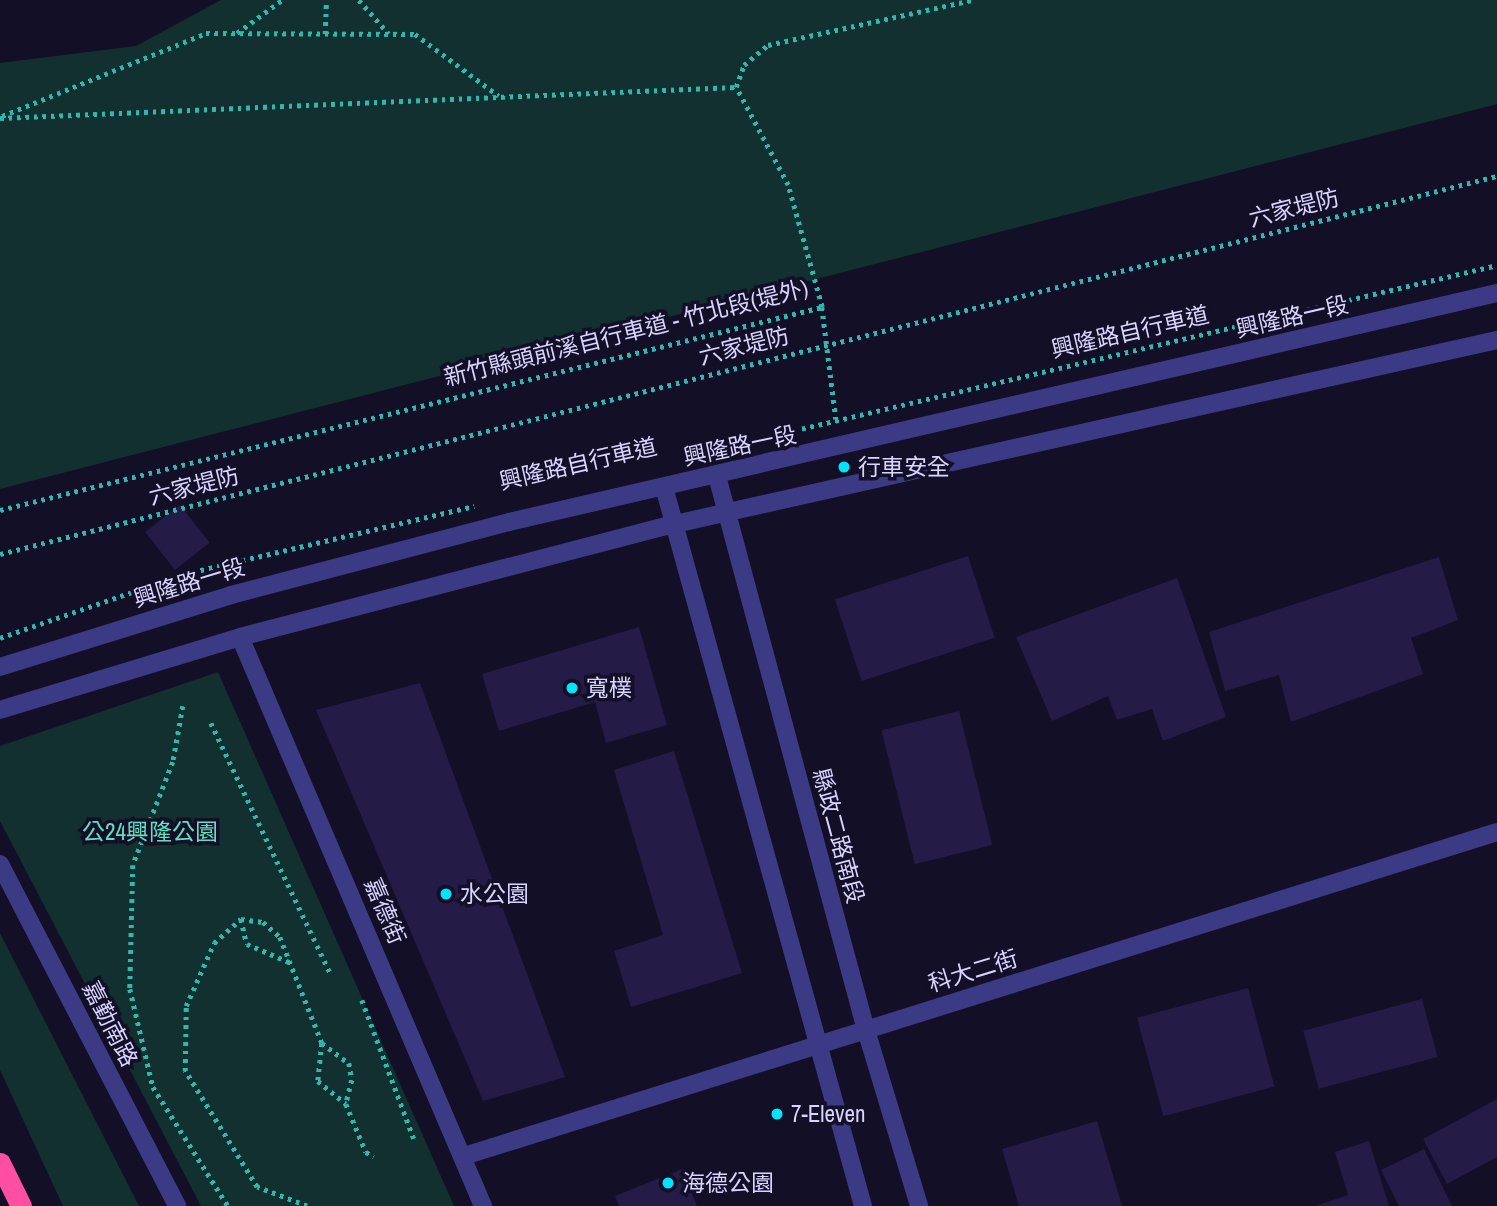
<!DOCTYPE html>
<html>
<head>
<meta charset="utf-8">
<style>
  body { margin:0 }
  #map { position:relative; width:1497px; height:1206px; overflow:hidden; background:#130f26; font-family:"Archivo Narrow","Noto Sans TC",sans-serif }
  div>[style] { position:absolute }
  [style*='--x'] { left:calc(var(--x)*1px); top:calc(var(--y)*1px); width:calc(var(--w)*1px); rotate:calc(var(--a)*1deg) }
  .green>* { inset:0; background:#12302f }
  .building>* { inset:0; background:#241b47; transform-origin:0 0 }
  .path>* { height:4.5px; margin-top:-2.25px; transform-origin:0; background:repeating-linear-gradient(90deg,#2fb8b0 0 3.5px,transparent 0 8.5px) }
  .minor>* { height:18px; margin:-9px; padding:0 9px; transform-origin:9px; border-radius:9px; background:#3d3a85 }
  .highway>* { height:21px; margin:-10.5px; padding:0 10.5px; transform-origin:10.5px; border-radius:10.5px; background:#ff4fa3 }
  .dots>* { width:19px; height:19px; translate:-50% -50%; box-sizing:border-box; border:4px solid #130f26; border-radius:50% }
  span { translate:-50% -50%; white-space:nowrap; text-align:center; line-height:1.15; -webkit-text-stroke:7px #130f26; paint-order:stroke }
  .street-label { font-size:23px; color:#d9d4ff }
  .poi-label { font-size:23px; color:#d9d4ff }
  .left { translate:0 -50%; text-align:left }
  .park-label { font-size:23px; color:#5fe0c0 }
</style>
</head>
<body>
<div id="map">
  <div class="green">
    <i style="clip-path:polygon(221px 0,1497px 0,1497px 104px,0 489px,0 63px,136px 46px)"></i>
    <i style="clip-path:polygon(218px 672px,454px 1206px,201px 1206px,0 821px,0 746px)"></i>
    <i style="clip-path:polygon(0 933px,139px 1206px,63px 1206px,0 1070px)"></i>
  </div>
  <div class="building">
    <i style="left:180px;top:505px;width:48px;height:44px;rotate:52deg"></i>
    <i style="left:968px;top:556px;width:86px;height:140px;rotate:72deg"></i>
    <i style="clip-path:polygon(1439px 557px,1458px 620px,1411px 638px,1423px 674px,1291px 722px,1279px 675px,1225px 691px,1209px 632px)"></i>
    <i style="clip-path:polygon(1177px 578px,1226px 717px,1163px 741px,1152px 709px,1117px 720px,1108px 696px,1052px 721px,1016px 637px)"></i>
    <i style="clip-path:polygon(639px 627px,667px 725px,606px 743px,595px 702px,499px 731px,482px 674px)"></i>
    <i style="clip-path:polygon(420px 683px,565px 1077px,483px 1101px,316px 710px)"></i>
    <i style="left:959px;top:711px;width:138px;height:80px;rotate:76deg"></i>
    <i style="clip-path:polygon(674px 751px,742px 973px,631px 1007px,614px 951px,663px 935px,614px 770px)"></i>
    <i style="left:1248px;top:988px;width:102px;height:115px;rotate:75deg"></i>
    <i style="left:1422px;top:999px;width:60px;height:123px;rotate:75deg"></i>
    <i style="clip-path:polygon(1497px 1099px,1497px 1157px,1447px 1184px,1423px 1139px)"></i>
    <i style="clip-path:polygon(1097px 1121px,1122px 1206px,1019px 1206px,1002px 1149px)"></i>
    <i style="clip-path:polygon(1369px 1141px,1389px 1206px,1315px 1206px,1348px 1195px,1335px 1152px)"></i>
    <i style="clip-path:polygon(1424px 1149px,1452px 1206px,1399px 1206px,1381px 1170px)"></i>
    <i style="clip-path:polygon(682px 1169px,697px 1206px,619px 1206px,615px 1196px)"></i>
  </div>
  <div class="path">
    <i style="--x:359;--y:0;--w:45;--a:48.6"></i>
    <i style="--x:237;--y:33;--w:56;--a:-36.3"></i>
    <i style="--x:325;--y:34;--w:34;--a:-88"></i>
    <i style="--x:2;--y:116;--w:220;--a:-22.1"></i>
    <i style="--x:206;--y:33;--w:209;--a:0.3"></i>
    <i style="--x:415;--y:34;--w:104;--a:36.4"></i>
    <i style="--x:0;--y:118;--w:737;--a:-2.41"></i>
    <i style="--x:822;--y:307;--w:113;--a:82.9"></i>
    <i style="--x:711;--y:450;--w:807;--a:-13.24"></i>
    <i style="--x:0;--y:510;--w:847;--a:-13.87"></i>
    <i style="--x:822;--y:307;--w:127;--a:-105.6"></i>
    <i style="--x:788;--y:185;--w:111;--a:-118"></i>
    <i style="--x:736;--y:87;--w:23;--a:-70"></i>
    <i style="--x:744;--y:65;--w:31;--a:-40"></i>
    <i style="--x:768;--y:45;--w:210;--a:-12.4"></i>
    <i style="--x:0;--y:554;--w:1544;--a:-14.17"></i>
    <i style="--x:0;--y:638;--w:195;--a:-19.2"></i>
    <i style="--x:184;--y:574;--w:298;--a:-13.2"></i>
    <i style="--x:183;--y:706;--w:57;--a:100.1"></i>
    <i style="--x:173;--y:762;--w:110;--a:111.2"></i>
    <i style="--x:133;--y:865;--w:124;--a:91.4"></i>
    <i style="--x:130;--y:989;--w:101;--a:76.8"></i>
    <i style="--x:153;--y:1087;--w:141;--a:57.8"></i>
    <i style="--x:211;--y:723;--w:276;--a:64.5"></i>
    <i style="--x:241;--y:919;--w:26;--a:77"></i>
    <i style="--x:247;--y:944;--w:46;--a:23.2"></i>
    <i style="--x:362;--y:1000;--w:148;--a:69.5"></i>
    <i style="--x:322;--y:1043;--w:38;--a:96"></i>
    <i style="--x:318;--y:1081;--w:36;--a:39"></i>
    <i style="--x:307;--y:1206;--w:53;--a:-159.2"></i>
    <i style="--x:257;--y:1187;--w:137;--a:-121.8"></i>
    <i style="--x:185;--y:1071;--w:65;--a:-89.1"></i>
    <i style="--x:186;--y:1006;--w:69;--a:-66"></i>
    <i style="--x:214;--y:943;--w:36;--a:-42"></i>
    <i style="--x:241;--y:919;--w:22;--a:8"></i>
    <i style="--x:263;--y:922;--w:23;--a:41"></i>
    <i style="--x:280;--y:937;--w:114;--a:68.4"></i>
    <i style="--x:322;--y:1043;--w:34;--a:37"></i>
    <i style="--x:349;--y:1063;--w:17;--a:80"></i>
    <i style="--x:352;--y:1080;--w:25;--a:104"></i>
    <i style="--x:346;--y:1104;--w:52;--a:67.4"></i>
    <i style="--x:366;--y:1152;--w:9;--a:32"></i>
  </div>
  <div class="minor">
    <i style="--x:717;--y:476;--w:574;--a:74.95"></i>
    <i style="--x:866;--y:1030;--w:184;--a:73.2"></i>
    <i style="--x:664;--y:487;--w:746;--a:74.53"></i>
    <i style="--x:240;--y:637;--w:619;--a:66.87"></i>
    <i style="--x:0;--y:667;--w:242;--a:-17.3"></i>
    <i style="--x:231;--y:595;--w:287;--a:-14.7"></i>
    <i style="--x:509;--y:522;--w:1014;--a:-13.05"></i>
    <i style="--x:0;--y:710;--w:251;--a:-16.9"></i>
    <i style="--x:240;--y:637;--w:449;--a:-14.6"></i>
    <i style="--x:675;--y:524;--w:842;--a:-12.62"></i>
    <i style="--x:0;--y:864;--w:385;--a:62.6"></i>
    <i style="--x:464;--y:1156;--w:1083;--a:-17.41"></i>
  </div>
  <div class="highway">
    <i style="--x:0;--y:1163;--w:48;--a:64"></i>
  </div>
  <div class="dots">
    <i style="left:844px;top:467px;background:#00e5ff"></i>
    <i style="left:572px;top:688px;background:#00e5ff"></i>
    <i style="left:446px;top:894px;background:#00e5ff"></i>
    <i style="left:777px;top:1114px;background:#00e5ff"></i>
    <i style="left:668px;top:1183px;background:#00e5ff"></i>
  </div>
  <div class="street-label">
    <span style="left:1294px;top:208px;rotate:-14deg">六家堤防</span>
    <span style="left:1292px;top:317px;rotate:-13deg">興隆路一段</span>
    <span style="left:1130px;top:332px;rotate:-13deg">興隆路自行車道</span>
    <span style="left:626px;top:333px;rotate:-14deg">新竹縣頭前溪自行車道 - 竹北段(堤外)</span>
    <span style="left:744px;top:346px;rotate:-14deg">六家堤防</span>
    <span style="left:740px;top:446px;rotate:-12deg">興隆路一段</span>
    <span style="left:578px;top:464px;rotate:-13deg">興隆路自行車道</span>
    <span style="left:194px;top:486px;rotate:-14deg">六家堤防</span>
    <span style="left:189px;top:583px;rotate:-17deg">興隆路一段</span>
    <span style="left:838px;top:836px;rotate:75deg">縣政二路南段</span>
    <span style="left:385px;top:911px;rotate:67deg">嘉德街</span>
    <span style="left:973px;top:971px;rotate:-17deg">科大二街</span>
    <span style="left:110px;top:1024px;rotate:63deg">嘉勤南路</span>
  </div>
  <div class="poi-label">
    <span class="left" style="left:858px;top:467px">行車安全</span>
    <span class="left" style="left:586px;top:688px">寬樸</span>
    <span class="left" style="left:460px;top:894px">水公園</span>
    <span class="left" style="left:791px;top:1114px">7-Eleven</span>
    <span class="left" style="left:682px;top:1183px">海德公園</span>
  </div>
  <div class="park-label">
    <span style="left:150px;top:832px">公24興隆公園</span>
  </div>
</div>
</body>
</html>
